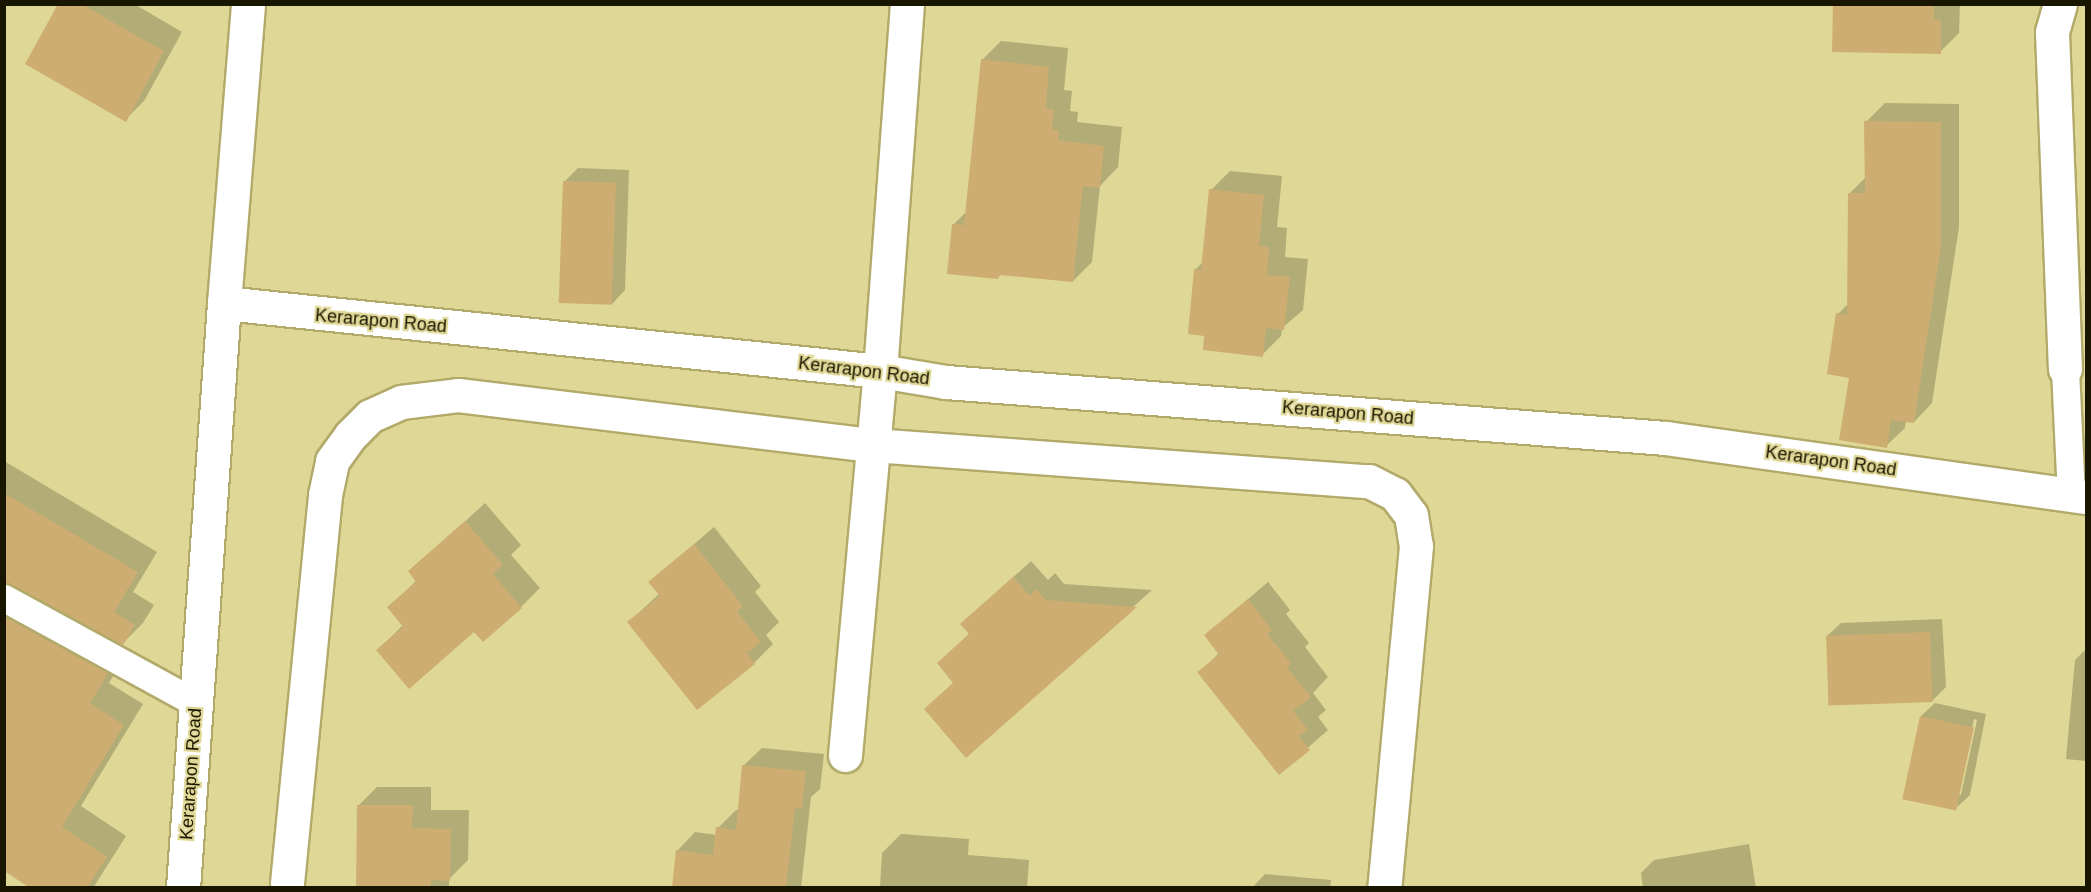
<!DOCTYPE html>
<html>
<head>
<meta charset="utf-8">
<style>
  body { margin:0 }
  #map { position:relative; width:2091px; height:892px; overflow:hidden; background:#dfd795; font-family:Arial,sans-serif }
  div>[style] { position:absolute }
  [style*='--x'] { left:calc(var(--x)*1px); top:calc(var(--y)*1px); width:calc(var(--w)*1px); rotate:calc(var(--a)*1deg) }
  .shadow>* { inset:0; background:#0003 }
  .building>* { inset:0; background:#cdad72; transform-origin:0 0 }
  .roads { filter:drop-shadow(2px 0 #b2aa6a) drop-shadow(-2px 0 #b2aa6a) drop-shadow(0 2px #b2aa6a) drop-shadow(0 -2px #b2aa6a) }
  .service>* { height:27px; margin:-13.5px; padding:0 13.5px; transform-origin:13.5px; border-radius:13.5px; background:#fff }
  .minor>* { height:33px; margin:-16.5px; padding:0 16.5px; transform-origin:16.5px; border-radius:16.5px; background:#fff }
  span { translate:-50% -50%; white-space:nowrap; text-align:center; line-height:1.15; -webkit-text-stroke:4.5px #dfd795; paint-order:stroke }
  .street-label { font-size:18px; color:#191600 }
  .frame { position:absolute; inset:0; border:6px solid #191600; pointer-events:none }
</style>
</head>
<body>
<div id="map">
  <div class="shadow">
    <i style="clip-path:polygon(60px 4px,134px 4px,182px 32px,144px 101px,125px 120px)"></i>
    <i style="clip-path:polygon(1834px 4px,1960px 4px,1959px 33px,1940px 52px)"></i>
    <i style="clip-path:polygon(1001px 41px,1068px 48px,1064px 90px,1072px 91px,1070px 111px,1078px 112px,1077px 122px,1122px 127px,1118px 167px,1100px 186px,1092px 262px,1073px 281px,1001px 274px,998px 278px,953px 225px,967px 211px,982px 60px)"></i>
    <i style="clip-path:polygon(1885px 103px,1959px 104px,1959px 227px,1932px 403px,1914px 422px,1906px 420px,1905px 428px,1886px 446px,1851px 376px,1838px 314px,1849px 303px,1849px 194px,1866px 177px,1866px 122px)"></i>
    <i style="clip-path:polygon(578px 168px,629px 170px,625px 290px,612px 304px,565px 181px)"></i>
    <i style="clip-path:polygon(1230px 171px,1282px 176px,1277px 227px,1287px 228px,1285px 257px,1308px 259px,1303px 310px,1282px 328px,1281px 336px,1262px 355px,1206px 335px,1195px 270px,1203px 262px,1211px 190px)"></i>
    <i style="clip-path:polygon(4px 461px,157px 552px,133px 592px,154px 605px,143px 623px,123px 643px,9px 581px,17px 592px,127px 652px,109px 683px,143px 704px,81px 806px,126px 836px,93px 888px,33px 888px,4px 745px)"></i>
    <i style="clip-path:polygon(485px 503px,521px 545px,511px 555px,540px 588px,521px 607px,475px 630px,378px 650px,403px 625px,389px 607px,417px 580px,410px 572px)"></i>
    <i style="clip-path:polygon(714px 527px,761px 586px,755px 592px,779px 622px,766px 635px,773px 644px,754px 663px,698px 708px,629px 622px,660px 593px,650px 582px)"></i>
    <i style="clip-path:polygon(1031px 561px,1048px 580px,1055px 573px,1064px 584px,1152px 590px,966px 756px,955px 682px,939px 663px,970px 633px,962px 624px)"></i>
    <i style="clip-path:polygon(1268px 582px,1290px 610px,1286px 614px,1309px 643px,1305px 647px,1328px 677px,1313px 693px,1326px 710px,1318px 717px,1328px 730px,1279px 773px,1199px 673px,1219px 653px,1206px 635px)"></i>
    <i style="clip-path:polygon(1942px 619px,1946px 687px,1932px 701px,1827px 636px,1841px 623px)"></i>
    <i style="clip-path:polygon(2086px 649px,2086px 761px,2066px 759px,2075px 660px)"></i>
    <i style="clip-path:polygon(evenodd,1935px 703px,1986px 714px,1970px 795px,1956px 808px,1921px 716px,1935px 703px,1974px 719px,1977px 720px,1961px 795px,1958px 795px,1974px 719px)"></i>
    <i style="clip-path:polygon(762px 748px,824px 754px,820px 789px,811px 797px,801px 888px,673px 888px,677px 851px,695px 832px,717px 835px,718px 828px,736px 810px,739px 810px,743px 766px)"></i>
    <i style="clip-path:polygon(377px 787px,431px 787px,431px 810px,469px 810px,468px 860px,449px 879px,449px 888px,357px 888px,358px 806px)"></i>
    <i style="clip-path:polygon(901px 834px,969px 839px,968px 855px,1029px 860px,1027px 888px,880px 888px,882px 853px)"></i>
    <i style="clip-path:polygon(1749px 844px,1756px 888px,1643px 888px,1641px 873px,1654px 860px)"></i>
    <i style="clip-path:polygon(1265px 874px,1331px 880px,1330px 888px,1252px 888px)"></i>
  </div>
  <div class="building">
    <i style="clip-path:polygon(58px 4px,81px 4px,164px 51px,126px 122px,25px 64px)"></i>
    <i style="clip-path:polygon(1833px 4px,1934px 4px,1934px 19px,1941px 20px,1941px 54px,1832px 52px)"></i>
    <i style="clip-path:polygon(981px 59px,1049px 67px,1046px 109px,1054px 109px,1052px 129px,1059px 130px,1058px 140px,1104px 146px,1100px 188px,1083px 186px,1073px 282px,999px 275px,998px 279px,947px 274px,952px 224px,964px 225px)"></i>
    <i style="clip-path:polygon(1864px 121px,1941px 122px,1941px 247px,1914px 423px,1891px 420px,1887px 448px,1839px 440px,1849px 378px,1827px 374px,1836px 313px,1847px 315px,1848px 193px,1865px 193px)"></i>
    <i style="left:563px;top:181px;width:53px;height:122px;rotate:2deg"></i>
    <i style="clip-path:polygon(1209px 189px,1264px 195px,1259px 246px,1269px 247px,1267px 275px,1290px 277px,1284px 330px,1266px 328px,1263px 357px,1203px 350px,1204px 336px,1188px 334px,1194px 269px,1201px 270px)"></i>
    <i style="clip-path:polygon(4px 493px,138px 572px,114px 612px,135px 625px,123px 645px,4px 582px)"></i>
    <i style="clip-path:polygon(465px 521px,503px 565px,493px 574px,522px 608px,483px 642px,474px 632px,409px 689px,376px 650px,403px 627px,387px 607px,416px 582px,408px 571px)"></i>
    <i style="clip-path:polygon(694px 544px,743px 606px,737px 611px,761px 642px,747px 653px,755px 664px,697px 710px,627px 622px,660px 596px,648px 582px)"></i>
    <i style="clip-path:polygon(1013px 577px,1030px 596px,1037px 589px,1046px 600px,1137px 607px,966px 758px,924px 709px,953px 683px,937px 663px,969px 634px,960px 624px)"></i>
    <i style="clip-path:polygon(1248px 599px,1272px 630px,1267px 634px,1291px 663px,1287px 667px,1311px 697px,1293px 711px,1308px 730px,1299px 736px,1310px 750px,1279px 775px,1197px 672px,1219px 655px,1204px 635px)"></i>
    <i style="clip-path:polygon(4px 616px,108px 673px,90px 703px,124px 725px,62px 827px,107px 857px,87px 888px,30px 888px,4px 871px)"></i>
    <i style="left:1930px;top:632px;width:70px;height:104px;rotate:88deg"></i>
    <i style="left:1920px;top:716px;width:55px;height:85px;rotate:12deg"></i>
    <i style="clip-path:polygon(742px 765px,806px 771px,802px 809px,795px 808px,786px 888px,672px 888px,676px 850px,713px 855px,716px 827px,736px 830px)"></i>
    <i style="clip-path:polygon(357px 805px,413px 805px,412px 828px,451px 829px,450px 881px,431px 880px,431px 888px,356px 888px)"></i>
  </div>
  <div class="roads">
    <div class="service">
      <i style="--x:2065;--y:369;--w:126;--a:87.3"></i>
      <i style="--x:4;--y:598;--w:219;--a:28.7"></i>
    </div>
    <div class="minor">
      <i style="--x:2060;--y:4;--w:29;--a:106"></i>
      <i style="--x:2052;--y:32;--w:337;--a:87.8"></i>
      <i style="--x:224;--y:303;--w:660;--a:5.92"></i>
      <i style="--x:880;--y:371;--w:67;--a:9.5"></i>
      <i style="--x:946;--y:382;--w:721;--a:4.45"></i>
      <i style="--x:1665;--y:438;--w:425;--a:8"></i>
      <i style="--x:845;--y:755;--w:386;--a:-84.8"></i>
      <i style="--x:880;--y:371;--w:368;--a:-85.8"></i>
      <i style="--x:287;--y:883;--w:390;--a:-84.4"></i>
      <i style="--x:325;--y:495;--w:35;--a:-78"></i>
      <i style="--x:332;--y:461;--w:31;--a:-54"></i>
      <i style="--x:350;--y:436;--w:28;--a:-45"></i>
      <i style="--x:370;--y:416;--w:34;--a:-24"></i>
      <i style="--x:401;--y:402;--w:57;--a:-7"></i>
      <i style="--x:458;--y:395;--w:418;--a:6.9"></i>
      <i style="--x:873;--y:445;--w:497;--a:4.2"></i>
      <i style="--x:1369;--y:481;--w:29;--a:27"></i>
      <i style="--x:1395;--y:494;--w:26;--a:53"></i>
      <i style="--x:1411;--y:515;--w:31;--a:81"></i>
      <i style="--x:1416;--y:546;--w:343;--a:95.3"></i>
      <i style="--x:183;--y:888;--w:586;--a:-85.99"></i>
      <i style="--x:224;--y:303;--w:300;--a:-85.4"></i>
    </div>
  </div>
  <div class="street-label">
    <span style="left:381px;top:321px;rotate:5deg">Kerarapon Road</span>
    <span style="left:864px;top:371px;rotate:7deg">Kerarapon Road</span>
    <span style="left:1348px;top:413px;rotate:5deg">Kerarapon Road</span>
    <span style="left:1831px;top:461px;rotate:8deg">Kerarapon Road</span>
    <span style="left:191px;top:774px;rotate:-86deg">Kerarapon Road</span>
  </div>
  <div class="frame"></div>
</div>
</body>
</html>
